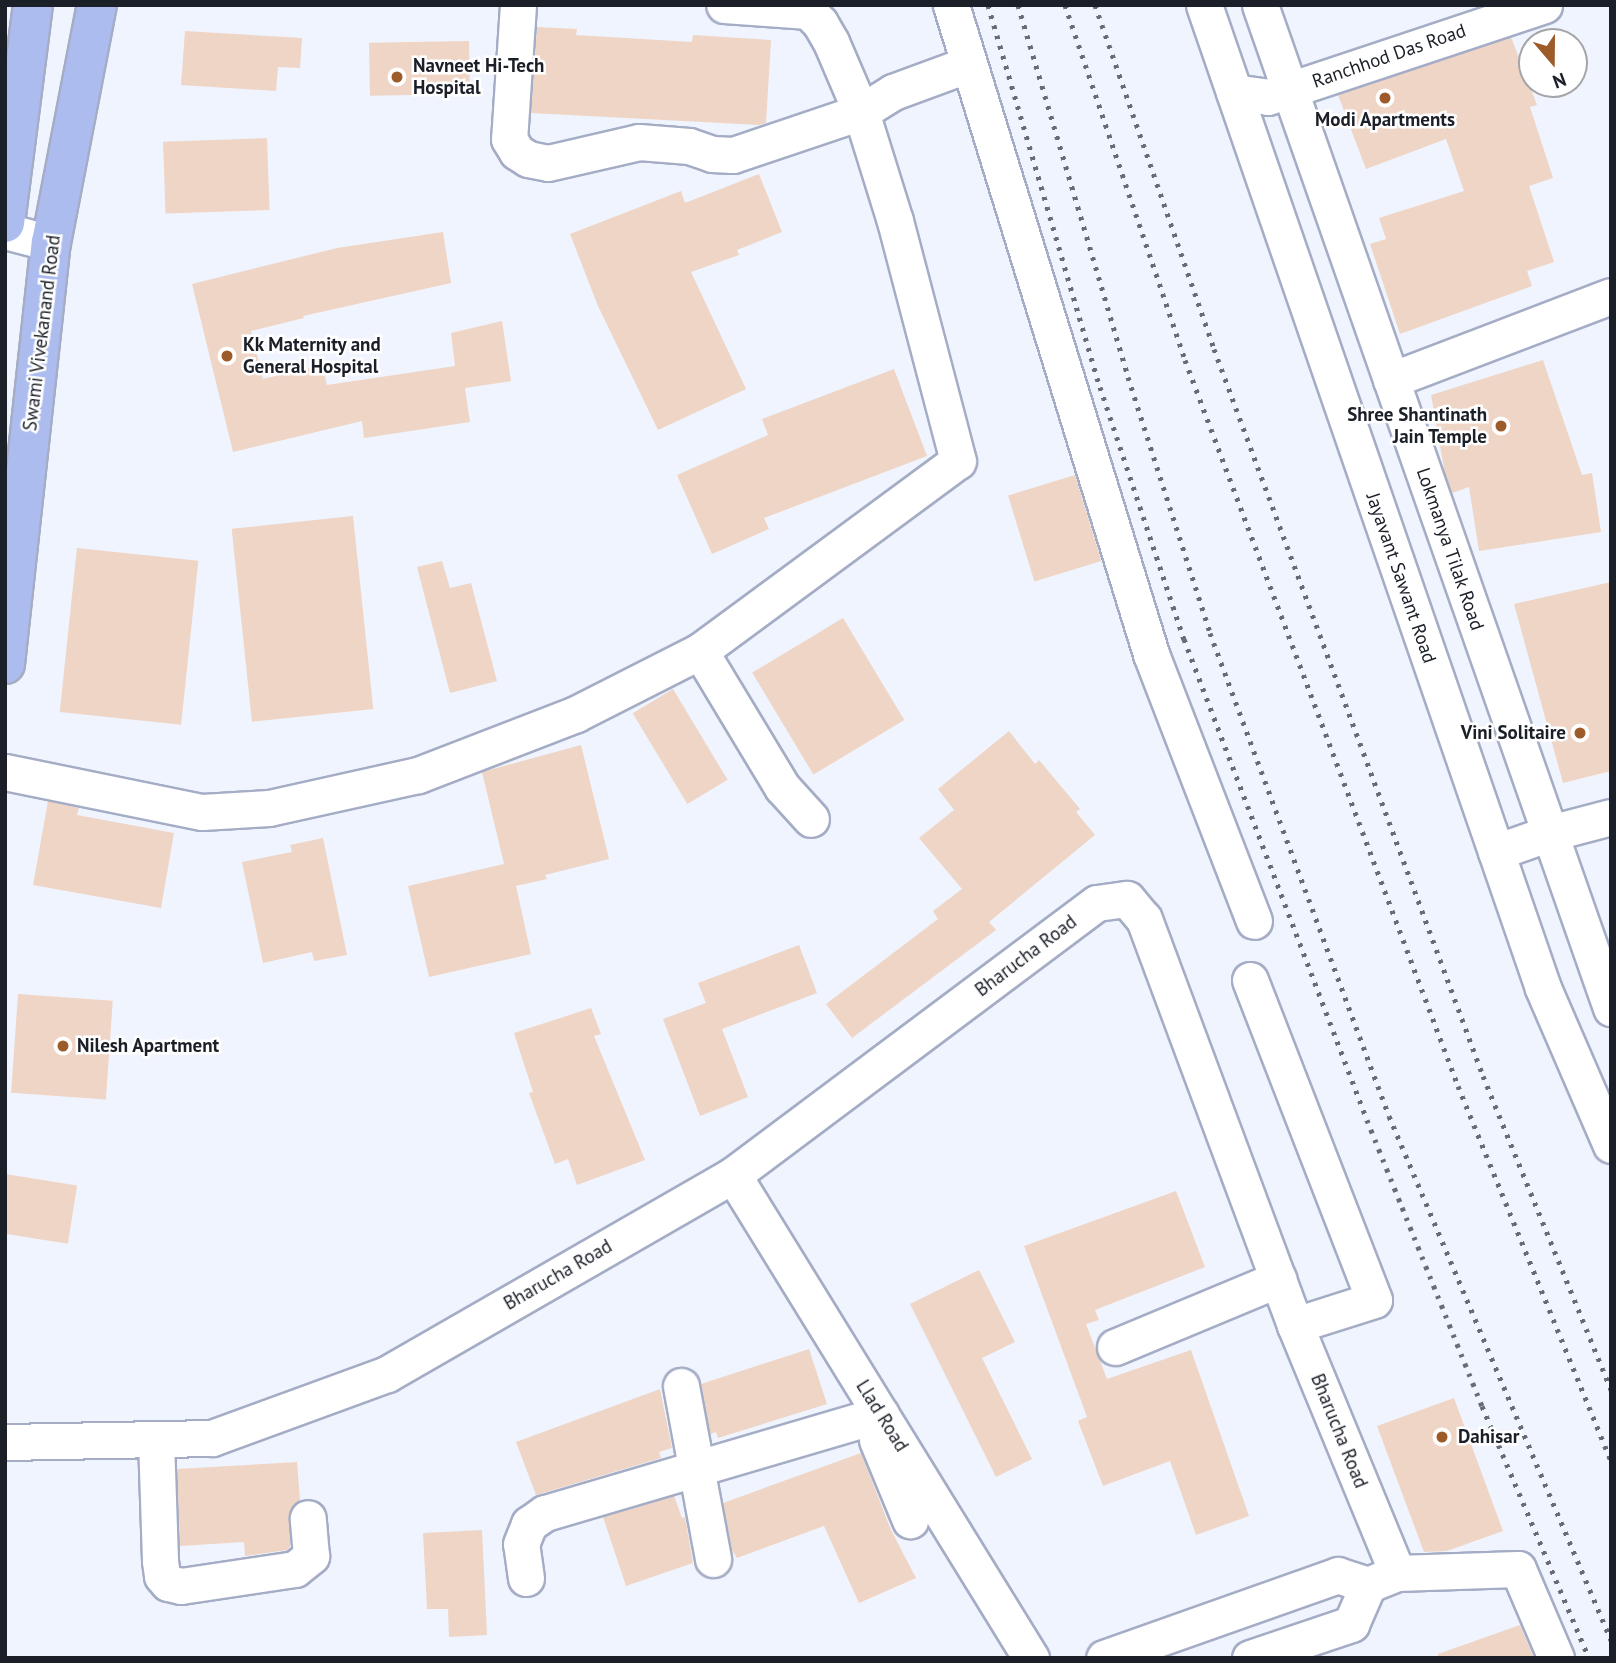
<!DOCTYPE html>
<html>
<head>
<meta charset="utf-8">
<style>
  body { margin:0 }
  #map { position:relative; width:1616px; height:1663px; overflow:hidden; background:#f0f4fe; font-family:"PT Sans",sans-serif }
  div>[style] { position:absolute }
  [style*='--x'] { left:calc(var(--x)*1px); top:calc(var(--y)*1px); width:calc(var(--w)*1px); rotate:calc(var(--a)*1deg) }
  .building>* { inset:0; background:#efd5c5; transform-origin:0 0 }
  .roads { filter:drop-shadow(2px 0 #a4adc5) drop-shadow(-2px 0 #a4adc5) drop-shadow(0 2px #a4adc5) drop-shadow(0 -2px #a4adc5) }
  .minor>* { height:35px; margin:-17.5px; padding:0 17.5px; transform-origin:17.5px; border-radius:17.5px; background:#fff }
  .major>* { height:38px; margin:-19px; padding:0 19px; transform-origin:19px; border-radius:19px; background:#acbcee }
  .rail>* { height:5px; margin-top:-2.5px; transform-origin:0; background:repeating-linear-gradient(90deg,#676b75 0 3.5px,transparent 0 10.5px) }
  .dots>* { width:19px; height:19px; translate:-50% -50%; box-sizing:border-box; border:4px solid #fff; border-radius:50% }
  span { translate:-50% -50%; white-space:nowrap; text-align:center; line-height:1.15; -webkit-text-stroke:5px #fff; paint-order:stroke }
  .street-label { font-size:19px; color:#1b1f28 }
  .poi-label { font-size:19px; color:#1b1f28; font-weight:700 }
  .left { translate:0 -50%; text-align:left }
  .right { translate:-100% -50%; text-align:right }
  .frame { position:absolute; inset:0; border:7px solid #1b1f28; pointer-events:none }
  .north { position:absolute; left:1518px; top:28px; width:70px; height:70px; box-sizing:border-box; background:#fff; border:2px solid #a4a5a9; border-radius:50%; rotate:160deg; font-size:19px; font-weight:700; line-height:28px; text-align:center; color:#1b1f28 }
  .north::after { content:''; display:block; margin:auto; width:24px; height:32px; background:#9e5b2a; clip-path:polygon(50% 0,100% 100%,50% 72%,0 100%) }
</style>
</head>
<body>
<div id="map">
  <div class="building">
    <i style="clip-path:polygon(537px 27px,577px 29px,576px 35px,692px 42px,693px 35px,771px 40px,766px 123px,759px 125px,531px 113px)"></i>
    <i style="clip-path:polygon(185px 31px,302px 38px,300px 68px,278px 67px,276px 91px,181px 85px)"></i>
    <i style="clip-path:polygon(1511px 37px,1537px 105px,1530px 107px,1553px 178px,1529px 186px,1554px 262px,1527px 271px,1532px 286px,1400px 334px,1370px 244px,1386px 239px,1379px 218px,1464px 191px,1446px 139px,1366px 169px,1338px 95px)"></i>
    <i style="left:469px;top:41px;width:53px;height:100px;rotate:89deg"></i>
    <i style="left:267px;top:138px;width:72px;height:104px;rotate:88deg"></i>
    <i style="clip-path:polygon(759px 174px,782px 232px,737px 250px,739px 255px,691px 272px,746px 389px,658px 430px,598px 306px,570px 234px,681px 191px,685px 203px)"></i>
    <i style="clip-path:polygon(443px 232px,451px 283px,303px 316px,304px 318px,251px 331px,263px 379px,322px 365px,327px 385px,455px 366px,451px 333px,502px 321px,511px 381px,465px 388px,470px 422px,364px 438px,362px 421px,233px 452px,192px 284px,337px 248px)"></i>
    <i style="clip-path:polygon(1543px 360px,1582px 475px,1592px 473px,1601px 532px,1479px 551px,1469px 487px,1452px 493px,1445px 474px,1431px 395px)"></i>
    <i style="clip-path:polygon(894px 369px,927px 456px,764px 518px,769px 529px,712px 554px,677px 475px,768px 435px,762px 419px)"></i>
    <i style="left:1075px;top:475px;width:90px;height:70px;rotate:73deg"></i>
    <i style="left:353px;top:516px;width:194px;height:122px;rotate:84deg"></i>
    <i style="left:77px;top:548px;width:122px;height:165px;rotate:6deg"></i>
    <i style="clip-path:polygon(442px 561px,450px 588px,471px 583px,497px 681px,450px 693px,417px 567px)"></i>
    <i style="clip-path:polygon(1611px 582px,1611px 771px,1563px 783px,1514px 604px)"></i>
    <i style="left:843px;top:618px;width:119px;height:106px;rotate:59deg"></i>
    <i style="left:673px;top:689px;width:106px;height:47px;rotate:59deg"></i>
    <i style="clip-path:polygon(1009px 731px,1035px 764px,1039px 760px,1080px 809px,1076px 812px,1095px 835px,989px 922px,996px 930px,852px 1038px,826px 1004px,938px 919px,933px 911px,962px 889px,919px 838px,954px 810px,938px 789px)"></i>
    <i style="clip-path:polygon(581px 745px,609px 859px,545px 875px,547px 879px,516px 886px,531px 954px,429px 977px,408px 886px,504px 864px,482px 772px)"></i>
    <i style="clip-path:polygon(48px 801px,79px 808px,77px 815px,174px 833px,161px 908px,33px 885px)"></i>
    <i style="clip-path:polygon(323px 838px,347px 955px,314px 961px,312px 952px,263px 963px,242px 862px,292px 852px,290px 845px)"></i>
    <i style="clip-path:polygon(799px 945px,817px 993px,722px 1029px,748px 1097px,700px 1116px,663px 1019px,706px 1003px,698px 983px)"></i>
    <i style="left:18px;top:994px;width:95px;height:99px;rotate:4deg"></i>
    <i style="clip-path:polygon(591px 1008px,601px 1034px,594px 1036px,645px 1160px,577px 1185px,568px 1159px,555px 1164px,529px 1093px,533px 1092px,514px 1033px)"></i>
    <i style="left:5px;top:1174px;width:73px;height:59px;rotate:9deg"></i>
    <i style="clip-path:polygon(1176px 1191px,1205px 1267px,1095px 1310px,1099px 1320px,1086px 1324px,1107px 1379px,1191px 1350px,1249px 1516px,1196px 1535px,1170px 1461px,1103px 1486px,1078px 1421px,1087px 1417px,1024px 1246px)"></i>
    <i style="clip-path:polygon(979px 1270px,1015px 1342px,982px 1358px,1032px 1459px,996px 1477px,910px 1304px)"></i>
    <i style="clip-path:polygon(809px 1349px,827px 1404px,718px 1438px,716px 1432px,710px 1434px,701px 1384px)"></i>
    <i style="clip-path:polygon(660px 1389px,672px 1448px,659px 1452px,661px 1458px,536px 1495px,516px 1442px)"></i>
    <i style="clip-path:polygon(1454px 1398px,1503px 1531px,1447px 1551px,1424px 1552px,1377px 1426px)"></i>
    <i style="clip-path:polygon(861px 1453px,891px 1530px,916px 1578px,859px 1603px,824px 1526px,737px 1558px,732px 1550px,723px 1503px)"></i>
    <i style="clip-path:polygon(297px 1462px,300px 1500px,290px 1510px,290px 1547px,287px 1550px,245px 1556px,244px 1542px,180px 1546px,177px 1469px)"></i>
    <i style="clip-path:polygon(674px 1496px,682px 1518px,685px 1517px,693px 1563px,626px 1586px,603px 1517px)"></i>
    <i style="clip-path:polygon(482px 1530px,487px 1635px,449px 1637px,448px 1609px,427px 1609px,423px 1533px)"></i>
    <i style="clip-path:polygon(1520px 1625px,1534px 1658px,1438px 1658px,1438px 1654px)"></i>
  </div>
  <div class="roads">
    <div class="minor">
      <i style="--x:518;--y:5;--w:134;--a:93.8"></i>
      <i style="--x:509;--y:139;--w:15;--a:58"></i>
      <i style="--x:517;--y:152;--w:13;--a:32"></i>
      <i style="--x:528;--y:159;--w:20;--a:11"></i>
      <i style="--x:548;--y:163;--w:93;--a:-13"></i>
      <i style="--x:639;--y:142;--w:50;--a:4.6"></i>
      <i style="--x:689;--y:146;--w:24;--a:19"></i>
      <i style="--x:712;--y:154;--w:21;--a:3"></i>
      <i style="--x:733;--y:155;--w:135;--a:-18.6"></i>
      <i style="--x:861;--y:112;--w:38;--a:-32"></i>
      <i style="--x:893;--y:92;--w:81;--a:-20.2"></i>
      <i style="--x:951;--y:5;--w:679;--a:72.87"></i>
      <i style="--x:1151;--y:654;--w:286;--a:68.9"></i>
      <i style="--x:1204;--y:5;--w:1040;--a:70.97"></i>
      <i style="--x:1543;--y:988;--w:171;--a:66.6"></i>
      <i style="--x:1260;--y:5;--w:1063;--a:70.71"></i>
      <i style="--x:1234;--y:92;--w:34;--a:8"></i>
      <i style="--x:1268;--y:97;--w:291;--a:-18.4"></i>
      <i style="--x:5;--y:231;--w:48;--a:14.6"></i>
      <i style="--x:1391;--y:380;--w:235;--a:-20.9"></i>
      <i style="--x:700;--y:651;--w:159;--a:58.9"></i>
      <i style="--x:782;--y:787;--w:43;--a:47.8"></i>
      <i style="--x:5;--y:772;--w:201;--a:11.5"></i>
      <i style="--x:202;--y:812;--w:67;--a:-3.4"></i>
      <i style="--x:269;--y:808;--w:153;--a:-12.5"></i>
      <i style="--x:418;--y:775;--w:169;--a:-21.1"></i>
      <i style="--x:576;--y:714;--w:139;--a:-26.9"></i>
      <i style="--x:700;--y:651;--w:320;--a:-36.4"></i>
      <i style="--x:958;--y:461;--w:248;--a:-104.7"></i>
      <i style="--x:895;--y:221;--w:114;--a:-107.3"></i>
      <i style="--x:861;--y:112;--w:76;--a:-113.2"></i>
      <i style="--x:831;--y:42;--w:22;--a:-120"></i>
      <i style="--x:820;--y:23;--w:17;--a:-135"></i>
      <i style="--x:808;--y:11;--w:84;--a:-175.9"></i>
      <i style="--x:1496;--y:852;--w:57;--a:-19.4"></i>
      <i style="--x:1550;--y:833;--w:63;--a:-14.7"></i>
      <i style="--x:1250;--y:980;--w:343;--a:68.8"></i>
      <i style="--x:1374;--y:1300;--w:83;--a:162.4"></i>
      <i style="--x:733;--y:1175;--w:568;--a:58.33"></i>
      <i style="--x:1115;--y:1347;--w:177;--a:-22.6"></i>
      <i style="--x:681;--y:1386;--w:176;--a:79.5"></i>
      <i style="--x:156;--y:1439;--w:122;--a:88.1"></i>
      <i style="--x:160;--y:1561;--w:15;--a:82"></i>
      <i style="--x:162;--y:1576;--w:9;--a:49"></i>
      <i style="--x:168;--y:1583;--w:13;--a:13"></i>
      <i style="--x:181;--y:1586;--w:115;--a:-8.5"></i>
      <i style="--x:295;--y:1569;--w:21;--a:-39"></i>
      <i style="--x:311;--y:1556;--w:38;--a:-95"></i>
      <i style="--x:877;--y:1440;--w:87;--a:67.6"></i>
      <i style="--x:5;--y:1442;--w:207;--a:-1.1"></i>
      <i style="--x:212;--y:1438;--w:186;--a:-20.1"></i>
      <i style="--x:387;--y:1374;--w:399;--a:-29.9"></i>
      <i style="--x:733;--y:1175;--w:454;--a:-36.8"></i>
      <i style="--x:1097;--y:903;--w:30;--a:-8"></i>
      <i style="--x:1127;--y:899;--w:26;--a:50"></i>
      <i style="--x:1144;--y:919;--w:433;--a:69.6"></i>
      <i style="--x:1295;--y:1325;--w:268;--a:67.6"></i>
      <i style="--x:1397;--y:1573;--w:31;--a:158"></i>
      <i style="--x:1368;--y:1585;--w:32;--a:-162"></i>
      <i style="--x:1338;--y:1575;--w:248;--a:160.5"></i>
      <i style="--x:1397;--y:1573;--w:121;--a:-1.9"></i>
      <i style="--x:1518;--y:1569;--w:97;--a:66.9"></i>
      <i style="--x:526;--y:1578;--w:34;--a:-98"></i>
      <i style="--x:521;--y:1544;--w:22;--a:-68"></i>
      <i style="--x:529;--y:1524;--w:19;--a:-35"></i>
      <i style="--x:545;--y:1513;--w:350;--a:-16.4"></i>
      <i style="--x:1250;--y:1658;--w:107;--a:-18.6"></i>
      <i style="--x:1351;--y:1624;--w:43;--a:-66.4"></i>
    </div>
    <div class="major">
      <i style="--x:5;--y:223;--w:220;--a:-82.7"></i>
      <i style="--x:5;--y:664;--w:424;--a:-83.8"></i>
      <i style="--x:51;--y:243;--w:242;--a:-79.1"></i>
    </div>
  </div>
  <div class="rail">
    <i style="--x:988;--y:5;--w:398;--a:73.7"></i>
    <i style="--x:1100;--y:387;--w:266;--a:71.6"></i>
    <i style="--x:1184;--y:639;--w:515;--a:69.17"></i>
    <i style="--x:1367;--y:1120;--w:308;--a:68.1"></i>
    <i style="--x:1482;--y:1406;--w:274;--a:67"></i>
    <i style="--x:1018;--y:5;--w:388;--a:73.5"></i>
    <i style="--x:1128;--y:377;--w:269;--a:72.2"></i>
    <i style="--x:1210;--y:633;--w:515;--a:69.67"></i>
    <i style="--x:1389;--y:1116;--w:569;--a:67.04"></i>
    <i style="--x:1065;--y:5;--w:375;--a:71.3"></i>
    <i style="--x:1185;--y:360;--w:776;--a:69.39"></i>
    <i style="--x:1458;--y:1086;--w:405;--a:67.8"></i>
    <i style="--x:1095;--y:5;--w:364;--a:70.9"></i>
    <i style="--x:1214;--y:349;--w:775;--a:69.69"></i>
    <i style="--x:1483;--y:1076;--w:339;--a:67.8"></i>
  </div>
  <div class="dots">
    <i style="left:397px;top:77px;background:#9e5b2a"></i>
    <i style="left:1385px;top:98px;background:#9e5b2a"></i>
    <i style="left:227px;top:356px;background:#9e5b2a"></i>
    <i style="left:1501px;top:426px;background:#9e5b2a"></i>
    <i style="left:1580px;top:733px;background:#9e5b2a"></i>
    <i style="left:63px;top:1046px;background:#9e5b2a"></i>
    <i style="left:1442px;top:1437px;background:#9e5b2a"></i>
  </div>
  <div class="street-label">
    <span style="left:1389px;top:56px;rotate:-19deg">Ranchhod Das Road</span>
    <span style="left:42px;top:333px;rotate:-83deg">Swami Vivekanand Road</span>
    <span style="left:1450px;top:549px;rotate:71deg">Lokmanya Tilak Road</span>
    <span style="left:1401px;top:578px;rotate:71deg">Jayavant Sawant Road</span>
    <span style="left:1026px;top:956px;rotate:-37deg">Bharucha Road</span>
    <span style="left:558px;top:1275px;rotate:-30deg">Bharucha Road</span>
    <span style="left:882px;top:1416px;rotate:58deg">Llad Road</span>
    <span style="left:1339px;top:1431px;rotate:68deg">Bharucha Road</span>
  </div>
  <div class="poi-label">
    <span class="left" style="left:413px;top:77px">Navneet Hi-Tech<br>Hospital</span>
    <span style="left:1385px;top:120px">Modi Apartments</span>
    <span class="left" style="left:243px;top:356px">Kk Maternity and<br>General Hospital</span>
    <span class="right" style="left:1487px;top:426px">Shree Shantinath<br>Jain Temple</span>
    <span class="right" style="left:1566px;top:733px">Vini Solitaire</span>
    <span class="left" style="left:77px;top:1046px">Nilesh Apartment</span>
    <span class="left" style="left:1458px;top:1437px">Dahisar</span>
  </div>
  <div class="frame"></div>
  <div class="north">N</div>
</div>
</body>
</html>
